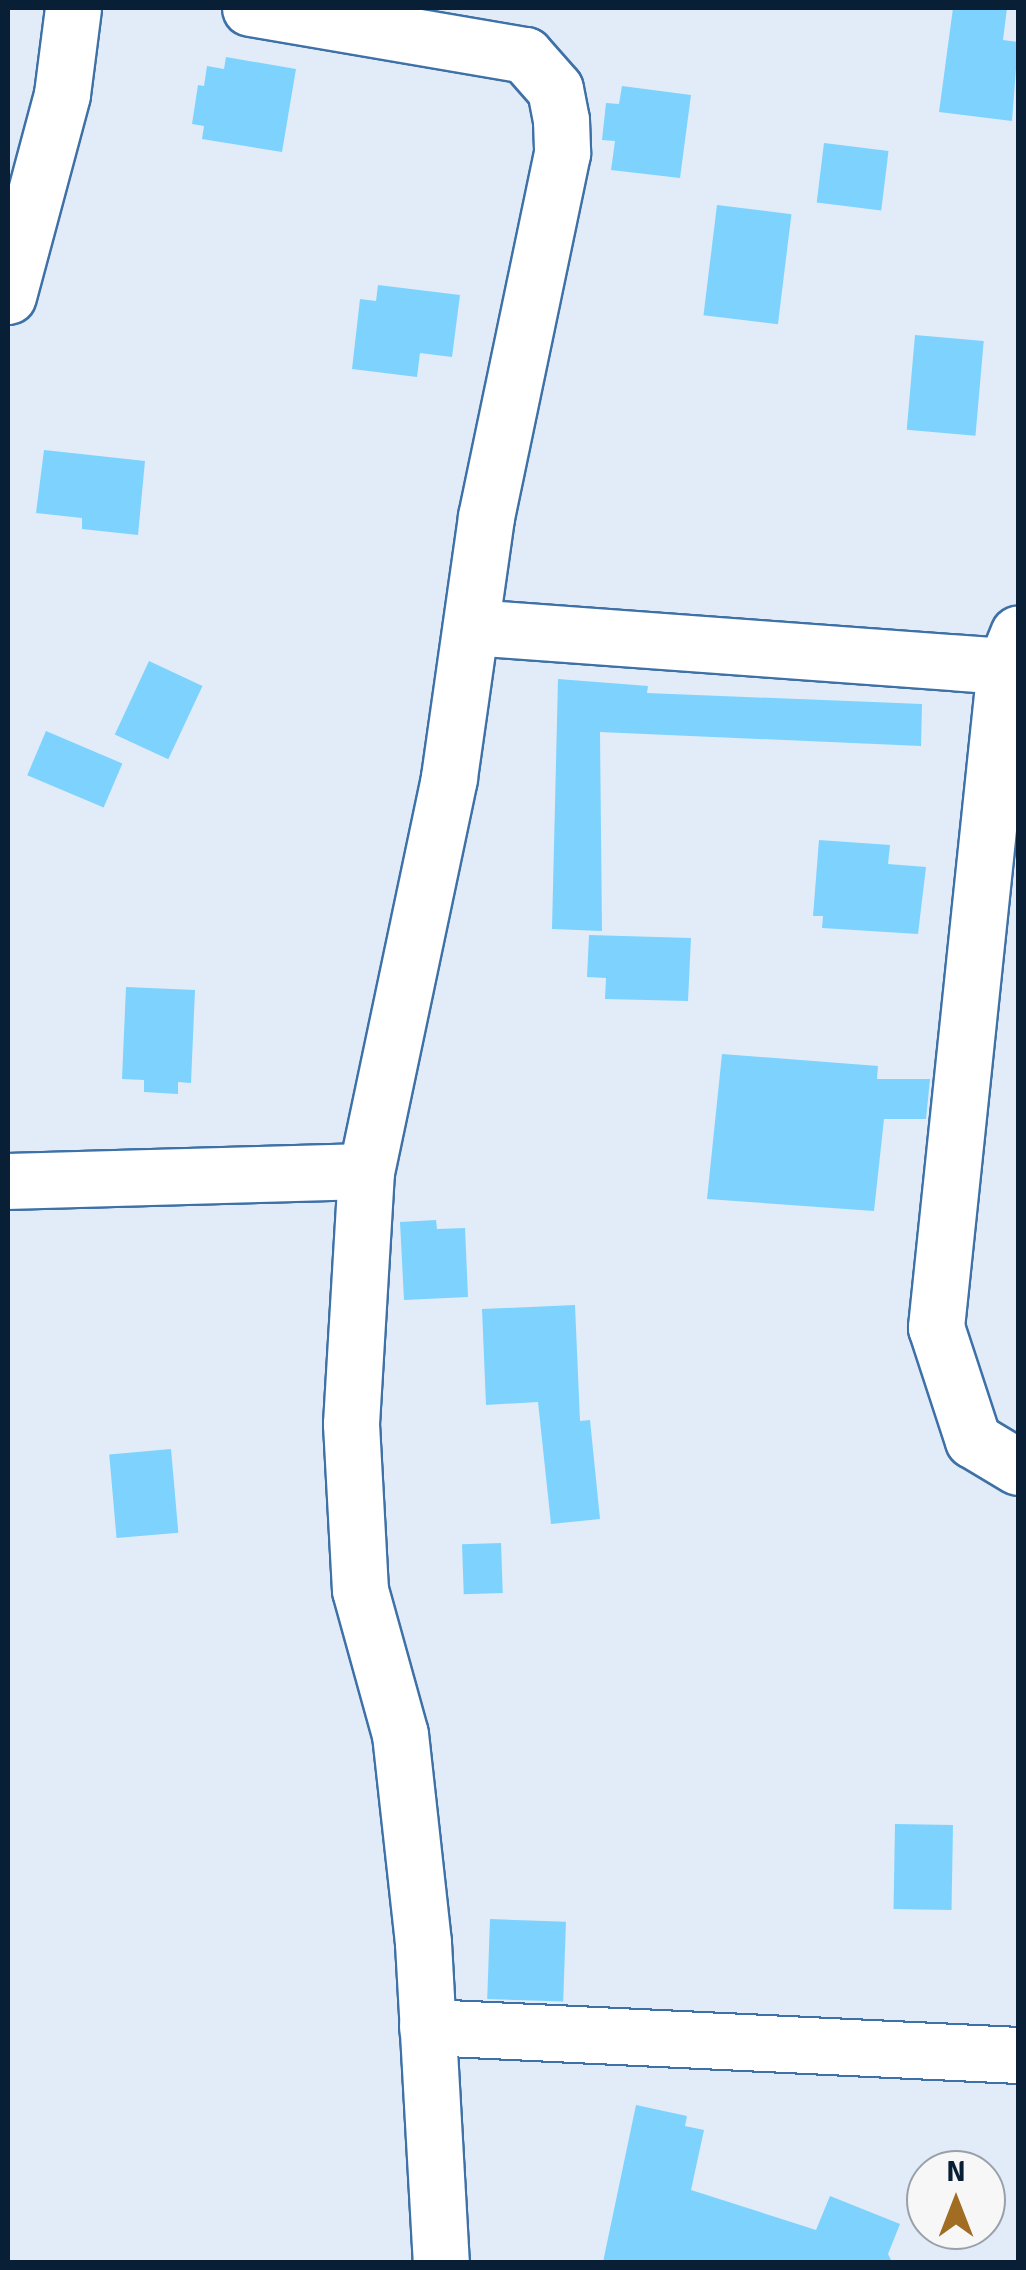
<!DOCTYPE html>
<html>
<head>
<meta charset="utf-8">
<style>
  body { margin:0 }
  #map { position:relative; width:1026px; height:2270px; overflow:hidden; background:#e1ecf8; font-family:Signika,sans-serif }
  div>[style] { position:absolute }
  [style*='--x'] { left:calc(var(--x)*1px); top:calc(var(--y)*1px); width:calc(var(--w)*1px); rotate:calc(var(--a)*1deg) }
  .building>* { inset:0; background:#7dd3fe; transform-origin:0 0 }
  .roads { filter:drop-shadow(2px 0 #3e71a8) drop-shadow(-2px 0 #3e71a8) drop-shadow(0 2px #3e71a8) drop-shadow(0 -2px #3e71a8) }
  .minor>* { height:55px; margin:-27.5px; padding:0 27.5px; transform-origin:27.5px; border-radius:27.5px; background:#fff }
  span { translate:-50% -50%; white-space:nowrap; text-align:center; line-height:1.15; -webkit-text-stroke:9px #f7f7f7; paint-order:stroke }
  .frame { position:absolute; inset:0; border:10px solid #091f35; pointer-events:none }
  .north { position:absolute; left:906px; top:2150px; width:100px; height:100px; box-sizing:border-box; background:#f7f7f7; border:2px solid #98a1a9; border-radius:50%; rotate:0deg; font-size:28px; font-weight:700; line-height:40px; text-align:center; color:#091f35 }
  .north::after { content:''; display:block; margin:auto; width:35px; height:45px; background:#a06d23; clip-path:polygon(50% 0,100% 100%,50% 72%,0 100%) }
</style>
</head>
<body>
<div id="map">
  <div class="building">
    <i style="clip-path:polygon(953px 8px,1007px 8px,1003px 40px,1018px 42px,1012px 121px,939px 112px)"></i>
    <i style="clip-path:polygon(226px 57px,296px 69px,282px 152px,202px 139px,204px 126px,192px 124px,198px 85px,204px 86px,207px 66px,224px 69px)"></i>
    <i style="clip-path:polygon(622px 86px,691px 95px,680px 178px,611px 170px,615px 141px,602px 140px,606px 103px,619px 104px)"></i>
    <i style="left:824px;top:143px;width:65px;height:60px;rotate:7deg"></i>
    <i style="left:717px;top:205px;width:75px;height:111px;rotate:7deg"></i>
    <i style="clip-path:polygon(378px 285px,460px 295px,452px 357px,420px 353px,417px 377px,352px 369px,360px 299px,376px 301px)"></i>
    <i style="left:915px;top:335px;width:69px;height:95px;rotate:5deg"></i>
    <i style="clip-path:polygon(44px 450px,145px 461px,138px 535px,82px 529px,82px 518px,36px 513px)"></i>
    <i style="left:149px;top:661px;width:59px;height:81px;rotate:25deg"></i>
    <i style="clip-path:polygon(558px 679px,648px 686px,647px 693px,922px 704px,921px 746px,600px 732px,602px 931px,552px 929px)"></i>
    <i style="left:46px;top:731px;width:83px;height:48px;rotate:23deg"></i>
    <i style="clip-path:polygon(819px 840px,890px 845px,888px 864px,926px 867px,918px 934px,822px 928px,823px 916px,813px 916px)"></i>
    <i style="clip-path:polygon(589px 935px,691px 938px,688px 1001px,605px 999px,606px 978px,587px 977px)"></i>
    <i style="clip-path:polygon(126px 987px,195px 990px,191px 1083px,178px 1082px,178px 1094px,144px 1092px,144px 1080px,122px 1079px)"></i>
    <i style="clip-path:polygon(722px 1054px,878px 1066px,877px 1079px,930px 1079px,926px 1119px,884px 1119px,874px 1211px,707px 1199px)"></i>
    <i style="clip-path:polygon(436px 1220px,437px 1229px,465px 1228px,468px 1297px,404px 1300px,400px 1222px)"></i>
    <i style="clip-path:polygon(575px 1305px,580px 1421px,590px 1420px,600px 1519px,551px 1524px,538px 1402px,486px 1405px,482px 1309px)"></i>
    <i style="left:171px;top:1449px;width:84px;height:62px;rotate:85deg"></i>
    <i style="left:501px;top:1543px;width:50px;height:39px;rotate:88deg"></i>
    <i style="left:895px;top:1824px;width:58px;height:85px;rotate:1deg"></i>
    <i style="left:490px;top:1919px;width:76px;height:80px;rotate:2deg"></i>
    <i style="clip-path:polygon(636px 2105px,687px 2116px,685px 2126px,704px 2130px,691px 2190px,816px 2230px,830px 2196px,900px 2224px,888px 2254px,892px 2262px,603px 2262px)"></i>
  </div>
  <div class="roads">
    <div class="minor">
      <i style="--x:250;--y:8;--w:279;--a:9.7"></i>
      <i style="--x:525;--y:55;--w:45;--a:48.6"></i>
      <i style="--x:555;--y:89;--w:32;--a:79"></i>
      <i style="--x:561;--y:120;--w:33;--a:88"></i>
      <i style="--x:562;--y:153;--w:372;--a:101.8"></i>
      <i style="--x:486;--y:517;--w:264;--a:98.1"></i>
      <i style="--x:449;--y:778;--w:402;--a:101.9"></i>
      <i style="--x:366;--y:1171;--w:253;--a:93.4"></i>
      <i style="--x:351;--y:1424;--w:166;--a:86.9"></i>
      <i style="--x:360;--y:1590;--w:149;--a:74.5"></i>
      <i style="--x:400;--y:1734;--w:210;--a:83.7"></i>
      <i style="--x:423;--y:1943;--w:320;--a:86.8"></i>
      <i style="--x:8;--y:296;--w:209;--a:-75"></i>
      <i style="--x:62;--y:94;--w:87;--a:-82.7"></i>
      <i style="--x:471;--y:627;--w:535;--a:4.18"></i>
      <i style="--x:1005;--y:666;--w:35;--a:-68"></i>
      <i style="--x:1005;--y:666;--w:665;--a:95.96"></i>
      <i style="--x:936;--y:1327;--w:119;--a:71.9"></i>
      <i style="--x:973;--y:1440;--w:52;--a:31"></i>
      <i style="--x:8;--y:1181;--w:358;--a:-1.6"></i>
      <i style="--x:427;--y:2027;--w:592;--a:2.71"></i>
    </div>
  </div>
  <div class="frame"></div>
  <div class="north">N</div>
</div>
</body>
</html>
